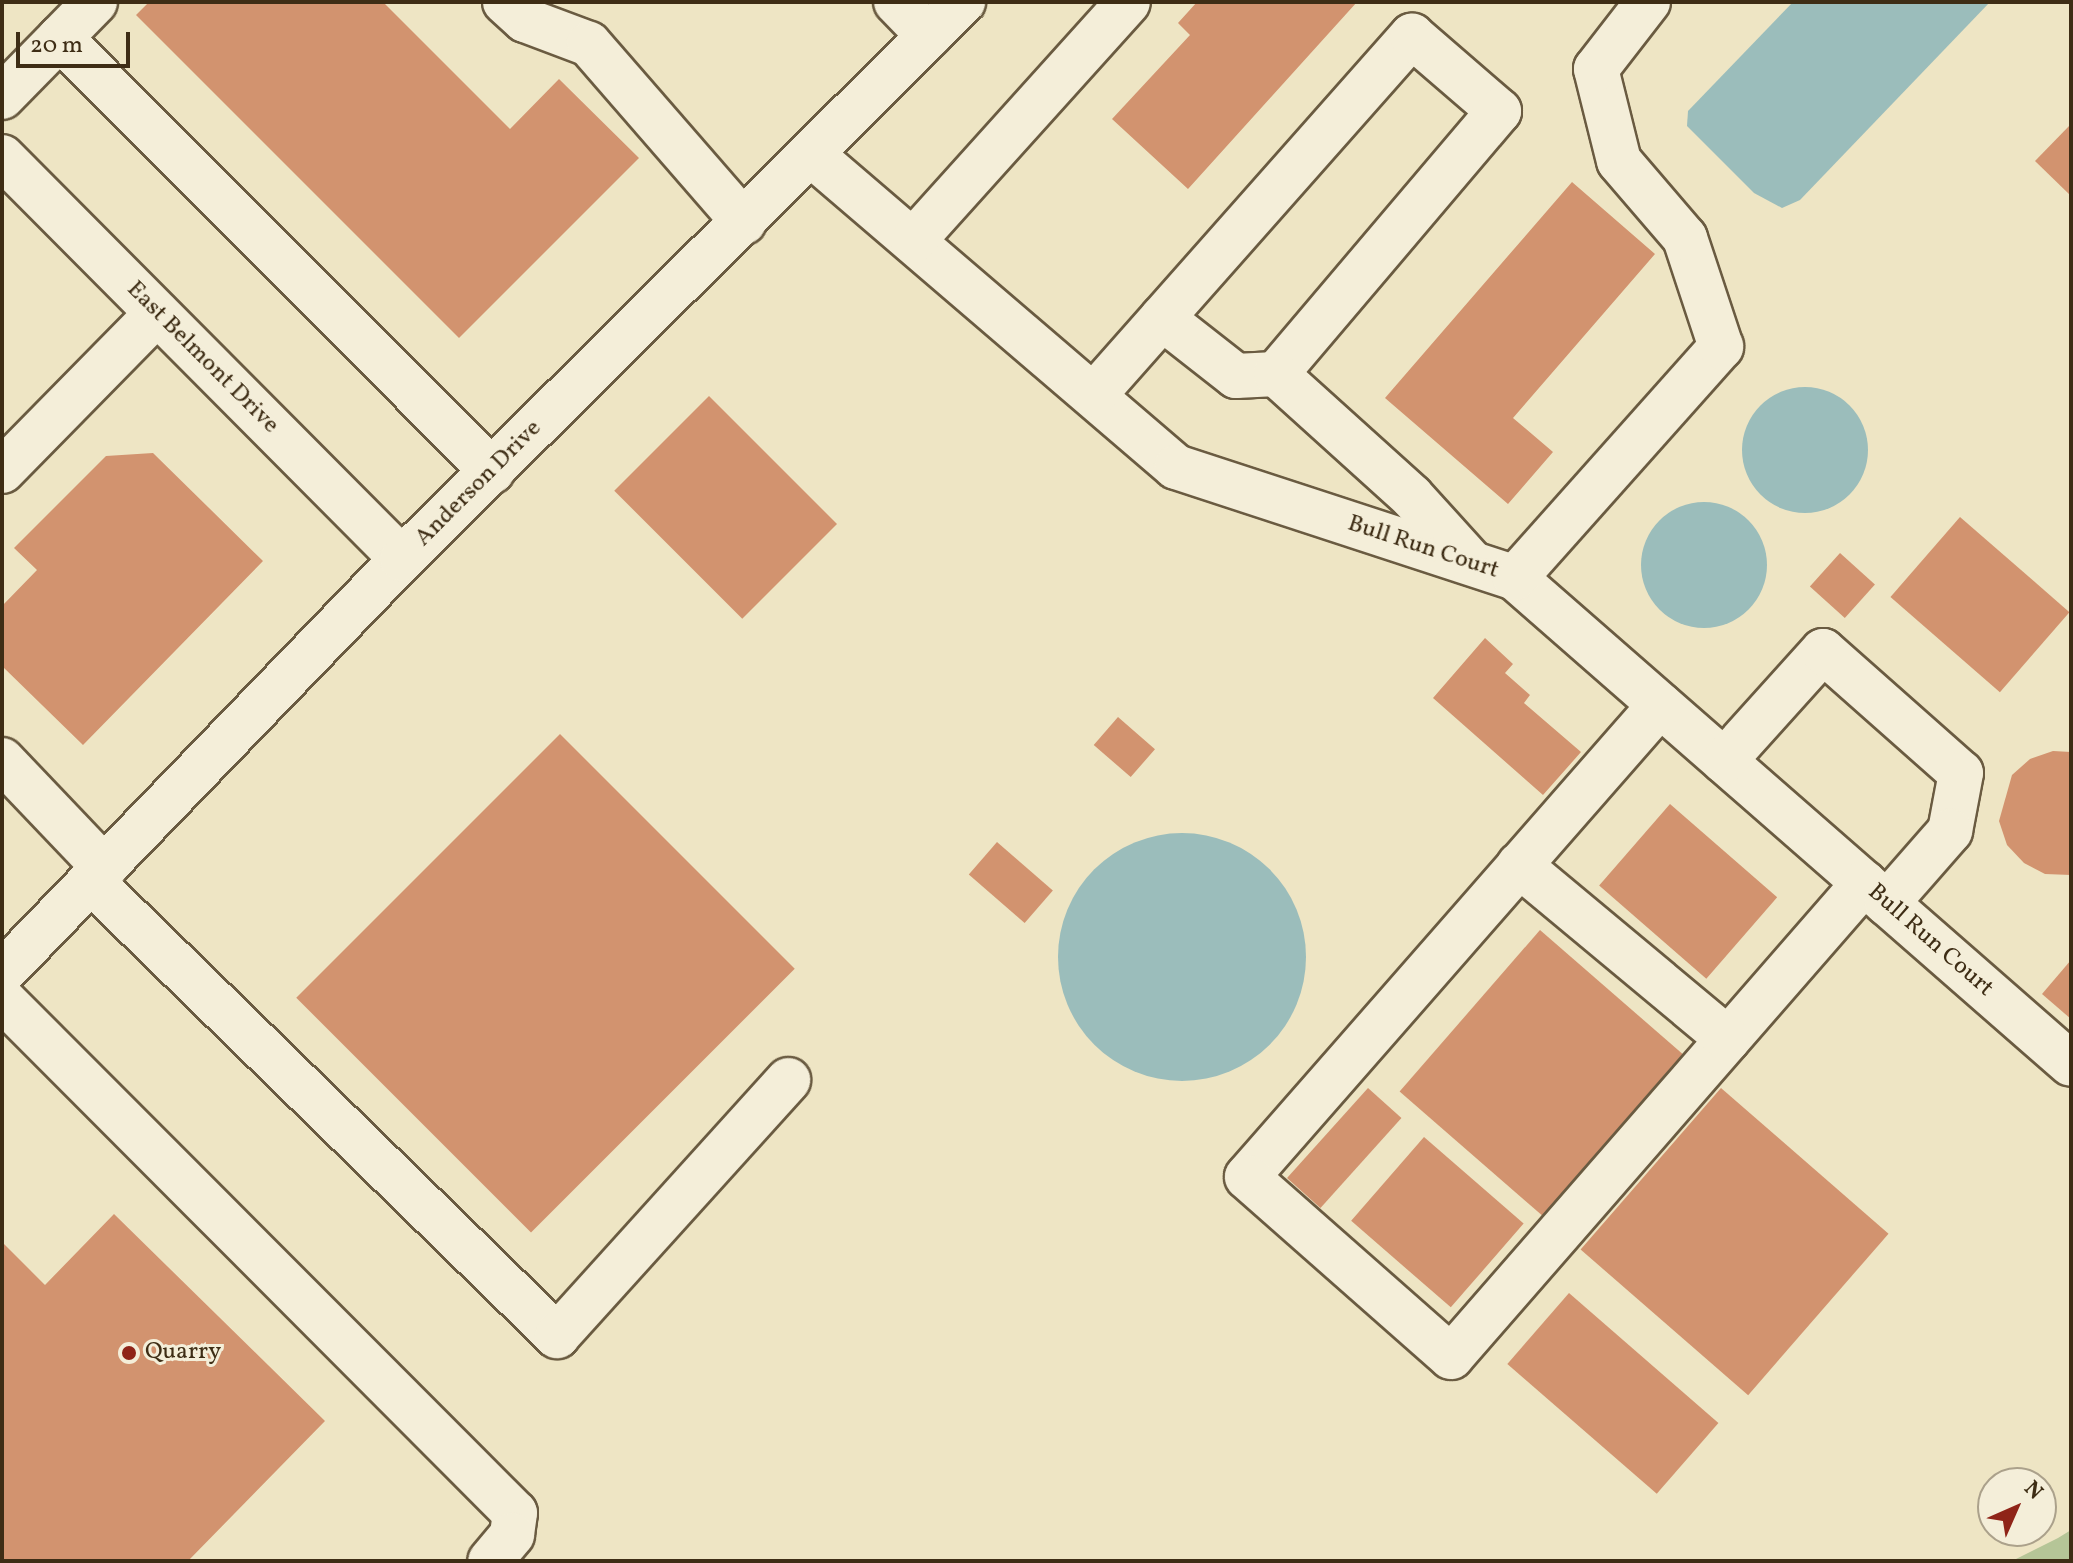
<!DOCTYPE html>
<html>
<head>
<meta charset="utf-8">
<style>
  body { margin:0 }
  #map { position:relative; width:2073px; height:1563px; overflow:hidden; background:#eee5c4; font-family:Vollkorn,serif }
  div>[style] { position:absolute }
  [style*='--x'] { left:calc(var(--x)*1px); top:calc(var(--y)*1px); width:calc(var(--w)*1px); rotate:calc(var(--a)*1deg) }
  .green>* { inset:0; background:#b5c597 }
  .water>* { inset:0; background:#9bbdbb }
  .round { border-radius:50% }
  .building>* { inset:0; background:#d2936f; transform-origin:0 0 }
  .roads { filter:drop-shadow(2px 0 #6a5b41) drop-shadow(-2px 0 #6a5b41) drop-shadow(0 2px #6a5b41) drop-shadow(0 -2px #6a5b41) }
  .minor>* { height:44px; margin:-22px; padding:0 22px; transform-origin:22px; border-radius:22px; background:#f4eed9 }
  .dots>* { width:22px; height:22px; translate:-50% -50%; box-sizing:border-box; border:4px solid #f4eed9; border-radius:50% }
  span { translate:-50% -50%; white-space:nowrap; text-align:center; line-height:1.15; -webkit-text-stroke:6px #f4eed9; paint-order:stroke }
  .street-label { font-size:24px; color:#3e2d15 }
  .poi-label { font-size:24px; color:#3e2d15 }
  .left { translate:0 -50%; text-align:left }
  .frame { position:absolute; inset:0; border:4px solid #3e2d15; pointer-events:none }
  .north { position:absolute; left:1977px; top:1467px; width:80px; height:80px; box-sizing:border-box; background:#f4eed9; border:2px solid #aba18b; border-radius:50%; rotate:45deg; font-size:22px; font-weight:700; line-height:32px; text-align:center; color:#3e2d15 }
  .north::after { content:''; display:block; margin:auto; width:28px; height:36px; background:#8f2418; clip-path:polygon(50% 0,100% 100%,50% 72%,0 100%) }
  .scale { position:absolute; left:16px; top:32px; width:114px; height:36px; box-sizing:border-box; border:4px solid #3e2d15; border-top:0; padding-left:10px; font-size:24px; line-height:28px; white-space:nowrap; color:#3e2d15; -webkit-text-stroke:6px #f4eed9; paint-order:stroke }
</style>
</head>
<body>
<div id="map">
  <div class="green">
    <i style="clip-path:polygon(2071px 1530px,2071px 1561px,2012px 1561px,2058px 1538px)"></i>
  </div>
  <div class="water">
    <i style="clip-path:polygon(1793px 2px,1990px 2px,1800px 200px,1782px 208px,1754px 193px,1687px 126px,1688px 111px)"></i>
    <i class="round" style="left:1742px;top:387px;width:126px;height:126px"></i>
    <i class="round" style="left:1641px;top:502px;width:126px;height:126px"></i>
    <i class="round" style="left:1058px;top:833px;width:248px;height:248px"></i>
  </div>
  <div class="building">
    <i style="clip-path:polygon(149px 2px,383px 2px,510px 129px,559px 79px,639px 158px,459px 338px,136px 15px)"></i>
    <i style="clip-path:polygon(1197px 2px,1357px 2px,1188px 189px,1112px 119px,1190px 35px,1178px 23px)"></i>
    <i style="clip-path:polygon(2071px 124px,2071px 196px,2035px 161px)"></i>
    <i style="clip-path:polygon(1572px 182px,1655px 254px,1513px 418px,1553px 452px,1508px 504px,1385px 398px)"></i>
    <i style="left:709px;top:396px;width:181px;height:134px;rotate:45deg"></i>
    <i style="clip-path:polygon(153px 453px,263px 561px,83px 745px,2px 666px,2px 606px,37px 570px,14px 548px,106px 456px)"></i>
    <i style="left:1960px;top:517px;width:145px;height:106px;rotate:41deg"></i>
    <i style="left:1840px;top:553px;width:47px;height:45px;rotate:42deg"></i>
    <i style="clip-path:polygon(1485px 638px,1513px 664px,1505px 673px,1530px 695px,1524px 703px,1581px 752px,1543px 795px,1433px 698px)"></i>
    <i style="left:1118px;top:717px;width:49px;height:37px;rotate:41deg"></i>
    <i style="left:560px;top:734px;width:332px;height:373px;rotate:45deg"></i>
    <i style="clip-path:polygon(2053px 751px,2071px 752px,2071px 875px,2045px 874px,2024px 863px,2007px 845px,1999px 821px,2012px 775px,2030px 759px)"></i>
    <i style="left:1670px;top:804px;width:142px;height:108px;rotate:41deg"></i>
    <i style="left:997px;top:842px;width:74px;height:43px;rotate:41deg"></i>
    <i style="left:1540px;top:930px;width:189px;height:214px;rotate:41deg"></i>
    <i style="clip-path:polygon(2071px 960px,2071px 1019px,2042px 994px)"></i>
    <i style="left:1368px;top:1088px;width:45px;height:121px;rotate:42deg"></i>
    <i style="left:1721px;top:1088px;width:222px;height:214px;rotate:41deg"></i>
    <i style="left:1424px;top:1137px;width:132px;height:111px;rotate:41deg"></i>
    <i style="clip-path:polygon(114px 1214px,325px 1421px,188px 1561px,2px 1561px,2px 1242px,45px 1285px)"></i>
    <i style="left:1569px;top:1293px;width:198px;height:94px;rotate:41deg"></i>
  </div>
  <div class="roads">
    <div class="minor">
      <i style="--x:505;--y:2;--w:27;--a:42"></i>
      <i style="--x:525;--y:20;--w:68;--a:20.6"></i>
      <i style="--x:589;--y:44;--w:236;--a:49"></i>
      <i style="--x:896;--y:2;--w:47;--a:45.9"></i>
      <i style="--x:60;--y:38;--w:612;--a:45.07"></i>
      <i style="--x:2;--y:97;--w:133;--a:-45.6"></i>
      <i style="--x:812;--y:155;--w:479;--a:40.6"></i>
      <i style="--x:1176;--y:467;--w:357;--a:18.1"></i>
      <i style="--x:1515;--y:578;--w:738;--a:41.16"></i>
      <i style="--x:2;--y:157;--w:567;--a:45.14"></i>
      <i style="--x:913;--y:241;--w:321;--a:-48"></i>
      <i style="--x:1162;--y:318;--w:94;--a:38.1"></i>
      <i style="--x:1236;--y:376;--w:40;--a:-2.9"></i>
      <i style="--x:1094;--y:395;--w:480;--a:-48.5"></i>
      <i style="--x:1412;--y:36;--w:115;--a:40.8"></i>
      <i style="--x:1499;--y:111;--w:345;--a:130.3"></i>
      <i style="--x:1276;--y:374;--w:183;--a:42.1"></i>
      <i style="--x:1412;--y:497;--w:88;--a:47.8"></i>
      <i style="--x:2;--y:471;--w:221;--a:-45.5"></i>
      <i style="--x:1515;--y:578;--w:310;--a:-48.3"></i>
      <i style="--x:1721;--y:347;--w:115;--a:-108.3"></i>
      <i style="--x:1685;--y:238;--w:101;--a:-130.6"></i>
      <i style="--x:1619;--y:161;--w:95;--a:-104"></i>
      <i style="--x:1596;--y:69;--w:85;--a:-52.2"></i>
      <i style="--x:1660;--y:705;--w:627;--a:131.19"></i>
      <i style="--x:1247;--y:1177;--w:272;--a:41.4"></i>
      <i style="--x:1451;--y:1357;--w:629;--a:-48.93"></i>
      <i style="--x:2;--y:760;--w:149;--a:46.4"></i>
      <i style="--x:1724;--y:761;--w:148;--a:-48"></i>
      <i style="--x:1823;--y:651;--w:184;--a:41.5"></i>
      <i style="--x:1961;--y:773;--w:59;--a:100.7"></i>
      <i style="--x:1950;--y:831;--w:96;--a:131.2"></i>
      <i style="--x:1519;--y:865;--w:272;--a:39.8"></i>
      <i style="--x:92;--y:882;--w:650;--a:44.31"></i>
      <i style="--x:557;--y:1336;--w:345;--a:-47.9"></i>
      <i style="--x:2;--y:973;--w:576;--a:-45.99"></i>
      <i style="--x:402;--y:559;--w:791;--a:-44.8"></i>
      <i style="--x:2;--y:999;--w:726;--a:45.06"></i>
      <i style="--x:515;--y:1513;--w:22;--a:98"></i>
      <i style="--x:512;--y:1535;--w:34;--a:130"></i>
    </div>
  </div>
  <div class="dots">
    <i style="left:129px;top:1353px;background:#8f2418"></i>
  </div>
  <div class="street-label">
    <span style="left:202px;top:358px;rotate:45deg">East Belmont Drive</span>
    <span style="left:479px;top:484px;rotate:-45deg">Anderson Drive</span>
    <span style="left:1423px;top:548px;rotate:18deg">Bull Run Court</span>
    <span style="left:1930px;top:941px;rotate:41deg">Bull Run Court</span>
  </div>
  <div class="poi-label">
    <span class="left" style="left:145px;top:1353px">Quarry</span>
  </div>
  <div class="frame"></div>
  <div class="north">N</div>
  <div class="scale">20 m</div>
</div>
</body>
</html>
